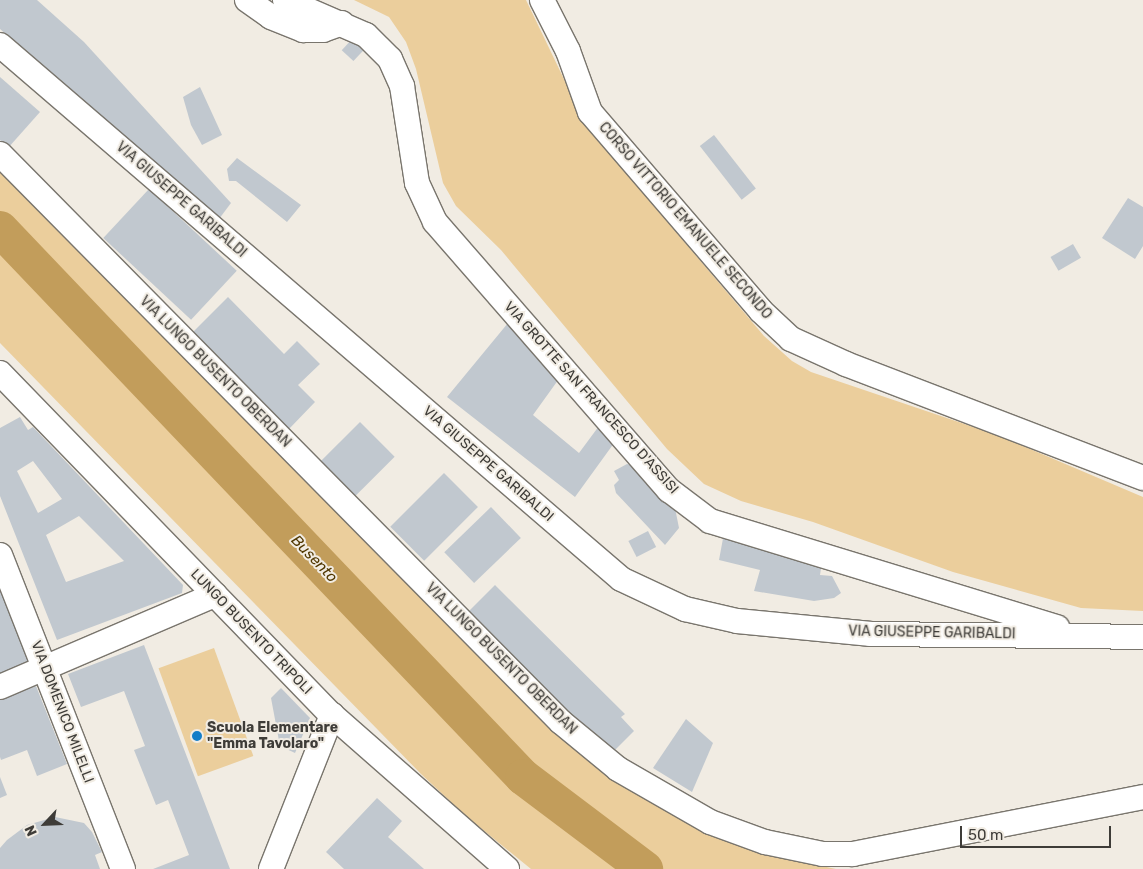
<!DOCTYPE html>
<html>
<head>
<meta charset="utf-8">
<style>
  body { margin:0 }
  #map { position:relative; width:1143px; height:869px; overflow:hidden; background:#f1ece3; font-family:Rubik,sans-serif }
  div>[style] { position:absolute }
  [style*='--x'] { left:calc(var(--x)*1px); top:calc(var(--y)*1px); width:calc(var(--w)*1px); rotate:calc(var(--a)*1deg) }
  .green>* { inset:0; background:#ebce9c; transform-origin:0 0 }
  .river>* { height:36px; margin:-18px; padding:0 18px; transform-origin:18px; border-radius:18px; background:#c29d5b }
  .building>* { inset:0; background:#c1c8cf; transform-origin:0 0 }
  .roads { filter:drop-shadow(1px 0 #79756d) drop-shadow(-1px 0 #79756d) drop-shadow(0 1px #79756d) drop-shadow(0 -1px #79756d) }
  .minor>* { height:24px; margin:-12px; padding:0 12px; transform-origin:12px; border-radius:12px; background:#fff }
  .dots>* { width:14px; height:14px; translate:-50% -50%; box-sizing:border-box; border:2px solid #f1ece3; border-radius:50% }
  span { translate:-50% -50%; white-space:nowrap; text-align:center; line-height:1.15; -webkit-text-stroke:4px #f1ece3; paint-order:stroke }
  .street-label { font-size:14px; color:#3e3c38 }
  .poi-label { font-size:14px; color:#3e3c38; font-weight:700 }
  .left { translate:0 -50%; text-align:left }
  .water-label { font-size:15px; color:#503700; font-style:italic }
  .north { position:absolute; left:20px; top:799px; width:50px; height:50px; -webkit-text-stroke:4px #f1ece3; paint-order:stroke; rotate:245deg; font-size:14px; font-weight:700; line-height:20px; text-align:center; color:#3e3c38 }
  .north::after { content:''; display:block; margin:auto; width:18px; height:22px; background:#3e3c38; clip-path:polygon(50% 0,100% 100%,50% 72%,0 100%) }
  .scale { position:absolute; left:960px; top:826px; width:151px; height:22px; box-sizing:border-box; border:2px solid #3e3c38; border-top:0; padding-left:6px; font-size:15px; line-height:18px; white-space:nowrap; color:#3e3c38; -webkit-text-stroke:4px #f1ece3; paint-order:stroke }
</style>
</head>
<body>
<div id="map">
  <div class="green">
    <i style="clip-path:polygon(354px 0,526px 0,587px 127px,764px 336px,792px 361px,811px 372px,997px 435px,1143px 497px,1143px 611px,1081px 608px,953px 572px,813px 522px,741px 501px,704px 484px,667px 449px,501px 250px,456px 206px,443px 183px,416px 69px,406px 42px,389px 17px)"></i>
    <i style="clip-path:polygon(0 167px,412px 588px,707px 833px,765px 854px,836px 869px,531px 869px,466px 816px,421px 774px,0 343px)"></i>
    <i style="left:214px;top:648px;width:115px;height:59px;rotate:70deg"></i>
  </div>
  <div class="river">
    <i style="--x:0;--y:229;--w:758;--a:46.34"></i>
    <i style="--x:523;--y:777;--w:153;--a:37"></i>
  </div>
  <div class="building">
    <i style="clip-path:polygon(0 0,37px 0,84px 42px,231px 203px,219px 219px,0 29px)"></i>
    <i style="left:354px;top:37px;width:16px;height:18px;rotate:43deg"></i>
    <i style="clip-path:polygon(0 77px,40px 112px,8px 148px,0 140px)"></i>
    <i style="clip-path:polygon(200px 87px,222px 135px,202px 145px,191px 125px,183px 97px)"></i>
    <i style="left:714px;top:135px;width:68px;height:18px;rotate:52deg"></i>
    <i style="clip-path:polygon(237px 158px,301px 205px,287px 222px,236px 181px,229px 181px,227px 169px)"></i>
    <i style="left:149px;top:189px;width:120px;height:67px;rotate:43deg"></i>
    <i style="clip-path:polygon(1128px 198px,1143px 207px,1143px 246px,1135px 259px,1102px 238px)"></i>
    <i style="left:1073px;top:244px;width:16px;height:26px;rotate:60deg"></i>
    <i style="clip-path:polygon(228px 297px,284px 354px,297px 341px,320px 364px,298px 385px,315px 402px,289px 429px,272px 412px,268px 416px,189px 336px)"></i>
    <i style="clip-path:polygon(508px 323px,561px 376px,533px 415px,579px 453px,599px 426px,617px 439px,575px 497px,447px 397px)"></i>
    <i style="clip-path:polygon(evenodd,20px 417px,28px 430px,33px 427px,183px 585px,182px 593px,57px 640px,0 496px,0 428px,20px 417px,33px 461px,62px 499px,38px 513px,17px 471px,33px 461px,20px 417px,79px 516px,124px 561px,66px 582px,46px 535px,79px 516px)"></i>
    <i style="left:360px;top:422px;width:49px;height:57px;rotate:45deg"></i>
    <i style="clip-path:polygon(627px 464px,635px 466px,641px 478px,649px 473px,675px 508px,679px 528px,665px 545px,616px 493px,614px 485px,619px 480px,614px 471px)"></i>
    <i style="left:444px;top:473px;width:48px;height:76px;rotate:45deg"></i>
    <i style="left:491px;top:507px;width:43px;height:65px;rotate:46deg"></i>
    <i style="left:648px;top:531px;width:18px;height:22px;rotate:63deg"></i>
    <i style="clip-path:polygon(724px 533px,822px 562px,820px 575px,832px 576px,841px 593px,834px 598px,814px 601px,754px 591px,760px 570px,719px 560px)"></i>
    <i style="clip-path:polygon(0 581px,33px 663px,0 676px)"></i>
    <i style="clip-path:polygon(495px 585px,625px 714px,621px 717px,634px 731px,609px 756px,467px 613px)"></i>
    <i style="clip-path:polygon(144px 645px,230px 869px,153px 869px,189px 855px,168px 800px,156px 805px,134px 750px,145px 746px,124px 691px,81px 707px,68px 674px)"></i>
    <i style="clip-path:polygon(36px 686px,67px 764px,37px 776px,27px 750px,1px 760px,0 757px,0 700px)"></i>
    <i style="clip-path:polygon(281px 688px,310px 718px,295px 753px,280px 746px,271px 698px)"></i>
    <i style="clip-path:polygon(686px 719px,713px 743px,692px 792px,653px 768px)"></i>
    <i style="clip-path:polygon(0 777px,7px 795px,0 798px)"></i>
    <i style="clip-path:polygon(377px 798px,402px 821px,388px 837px,424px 869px,344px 869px,326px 852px)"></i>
    <i style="clip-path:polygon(55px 817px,84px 823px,92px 832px,102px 852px,95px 855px,100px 869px,0 869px,0 848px,7px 840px,27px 825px)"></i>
  </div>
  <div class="roads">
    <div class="minor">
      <i style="--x:247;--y:0;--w:29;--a:35"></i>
      <i style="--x:271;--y:17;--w:35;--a:22"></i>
      <i style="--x:303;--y:30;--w:20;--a:0"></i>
      <i style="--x:323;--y:30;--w:20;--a:-20"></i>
      <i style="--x:285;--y:0;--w:88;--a:23.4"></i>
      <i style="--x:366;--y:35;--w:34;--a:45"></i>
      <i style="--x:390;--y:59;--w:30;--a:66"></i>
      <i style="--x:402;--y:86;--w:98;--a:81.2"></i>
      <i style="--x:417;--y:183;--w:43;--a:65.2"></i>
      <i style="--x:435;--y:222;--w:356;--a:48.9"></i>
      <i style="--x:669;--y:490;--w:51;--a:37.1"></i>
      <i style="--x:710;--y:521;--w:363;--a:17"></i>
      <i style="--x:542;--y:0;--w:57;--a:63"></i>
      <i style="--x:568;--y:51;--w:65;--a:70.2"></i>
      <i style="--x:590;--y:112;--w:262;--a:49.3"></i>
      <i style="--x:761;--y:311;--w:41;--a:43"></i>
      <i style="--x:791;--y:339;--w:60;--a:24.4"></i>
      <i style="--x:846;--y:364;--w:318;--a:21"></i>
      <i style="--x:0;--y:45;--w:819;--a:40.69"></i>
      <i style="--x:621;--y:579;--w:71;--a:25.1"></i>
      <i style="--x:685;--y:609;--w:53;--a:13"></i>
      <i style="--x:737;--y:621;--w:135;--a:5.5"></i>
      <i style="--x:871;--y:634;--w:272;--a:0.6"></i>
      <i style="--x:0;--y:154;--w:798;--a:45.36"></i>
      <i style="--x:561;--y:722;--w:74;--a:39.5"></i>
      <i style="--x:618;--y:769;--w:106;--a:29.9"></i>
      <i style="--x:710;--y:822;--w:59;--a:20"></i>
      <i style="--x:765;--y:842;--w:59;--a:11.7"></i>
      <i style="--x:823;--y:854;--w:30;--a:0"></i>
      <i style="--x:853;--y:854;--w:296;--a:-11.1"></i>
      <i style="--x:0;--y:373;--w:477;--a:45.9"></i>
      <i style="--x:332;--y:715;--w:233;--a:41.3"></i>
      <i style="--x:0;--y:555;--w:337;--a:68.6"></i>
      <i style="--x:0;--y:687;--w:234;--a:-23.2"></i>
      <i style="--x:271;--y:869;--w:166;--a:-68.4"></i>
    </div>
  </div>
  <div class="dots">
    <i style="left:197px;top:736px;background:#147ec8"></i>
  </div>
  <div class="street-label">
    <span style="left:181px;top:200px;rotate:41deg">VIA GIUSEPPE GARIBALDI</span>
    <span style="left:685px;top:221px;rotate:49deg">CORSO VITTORIO EMANUELE SECONDO</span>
    <span style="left:215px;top:372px;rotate:45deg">VIA LUNGO BUSENTO OBERDAN</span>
    <span style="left:591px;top:398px;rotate:48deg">VIA GROTTE SAN FRANCESCO D'ASSISI</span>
    <span style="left:488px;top:464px;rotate:41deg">VIA GIUSEPPE GARIBALDI</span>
    <span style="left:251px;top:632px;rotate:46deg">LUNGO BUSENTO TRIPOLI</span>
    <span style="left:932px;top:633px;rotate:1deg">VIA GIUSEPPE GARIBALDI</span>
    <span style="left:501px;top:659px;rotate:45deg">VIA LUNGO BUSENTO OBERDAN</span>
    <span style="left:62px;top:712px;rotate:69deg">VIA DOMENICO MILELLI</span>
  </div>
  <div class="poi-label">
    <span class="left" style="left:207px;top:736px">Scuola Elementare<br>"Emma Tavolaro"</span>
  </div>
  <div class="water-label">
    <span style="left:314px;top:559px;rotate:46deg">Busento</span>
  </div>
  <div class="north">N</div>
  <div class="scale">50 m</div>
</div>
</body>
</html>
